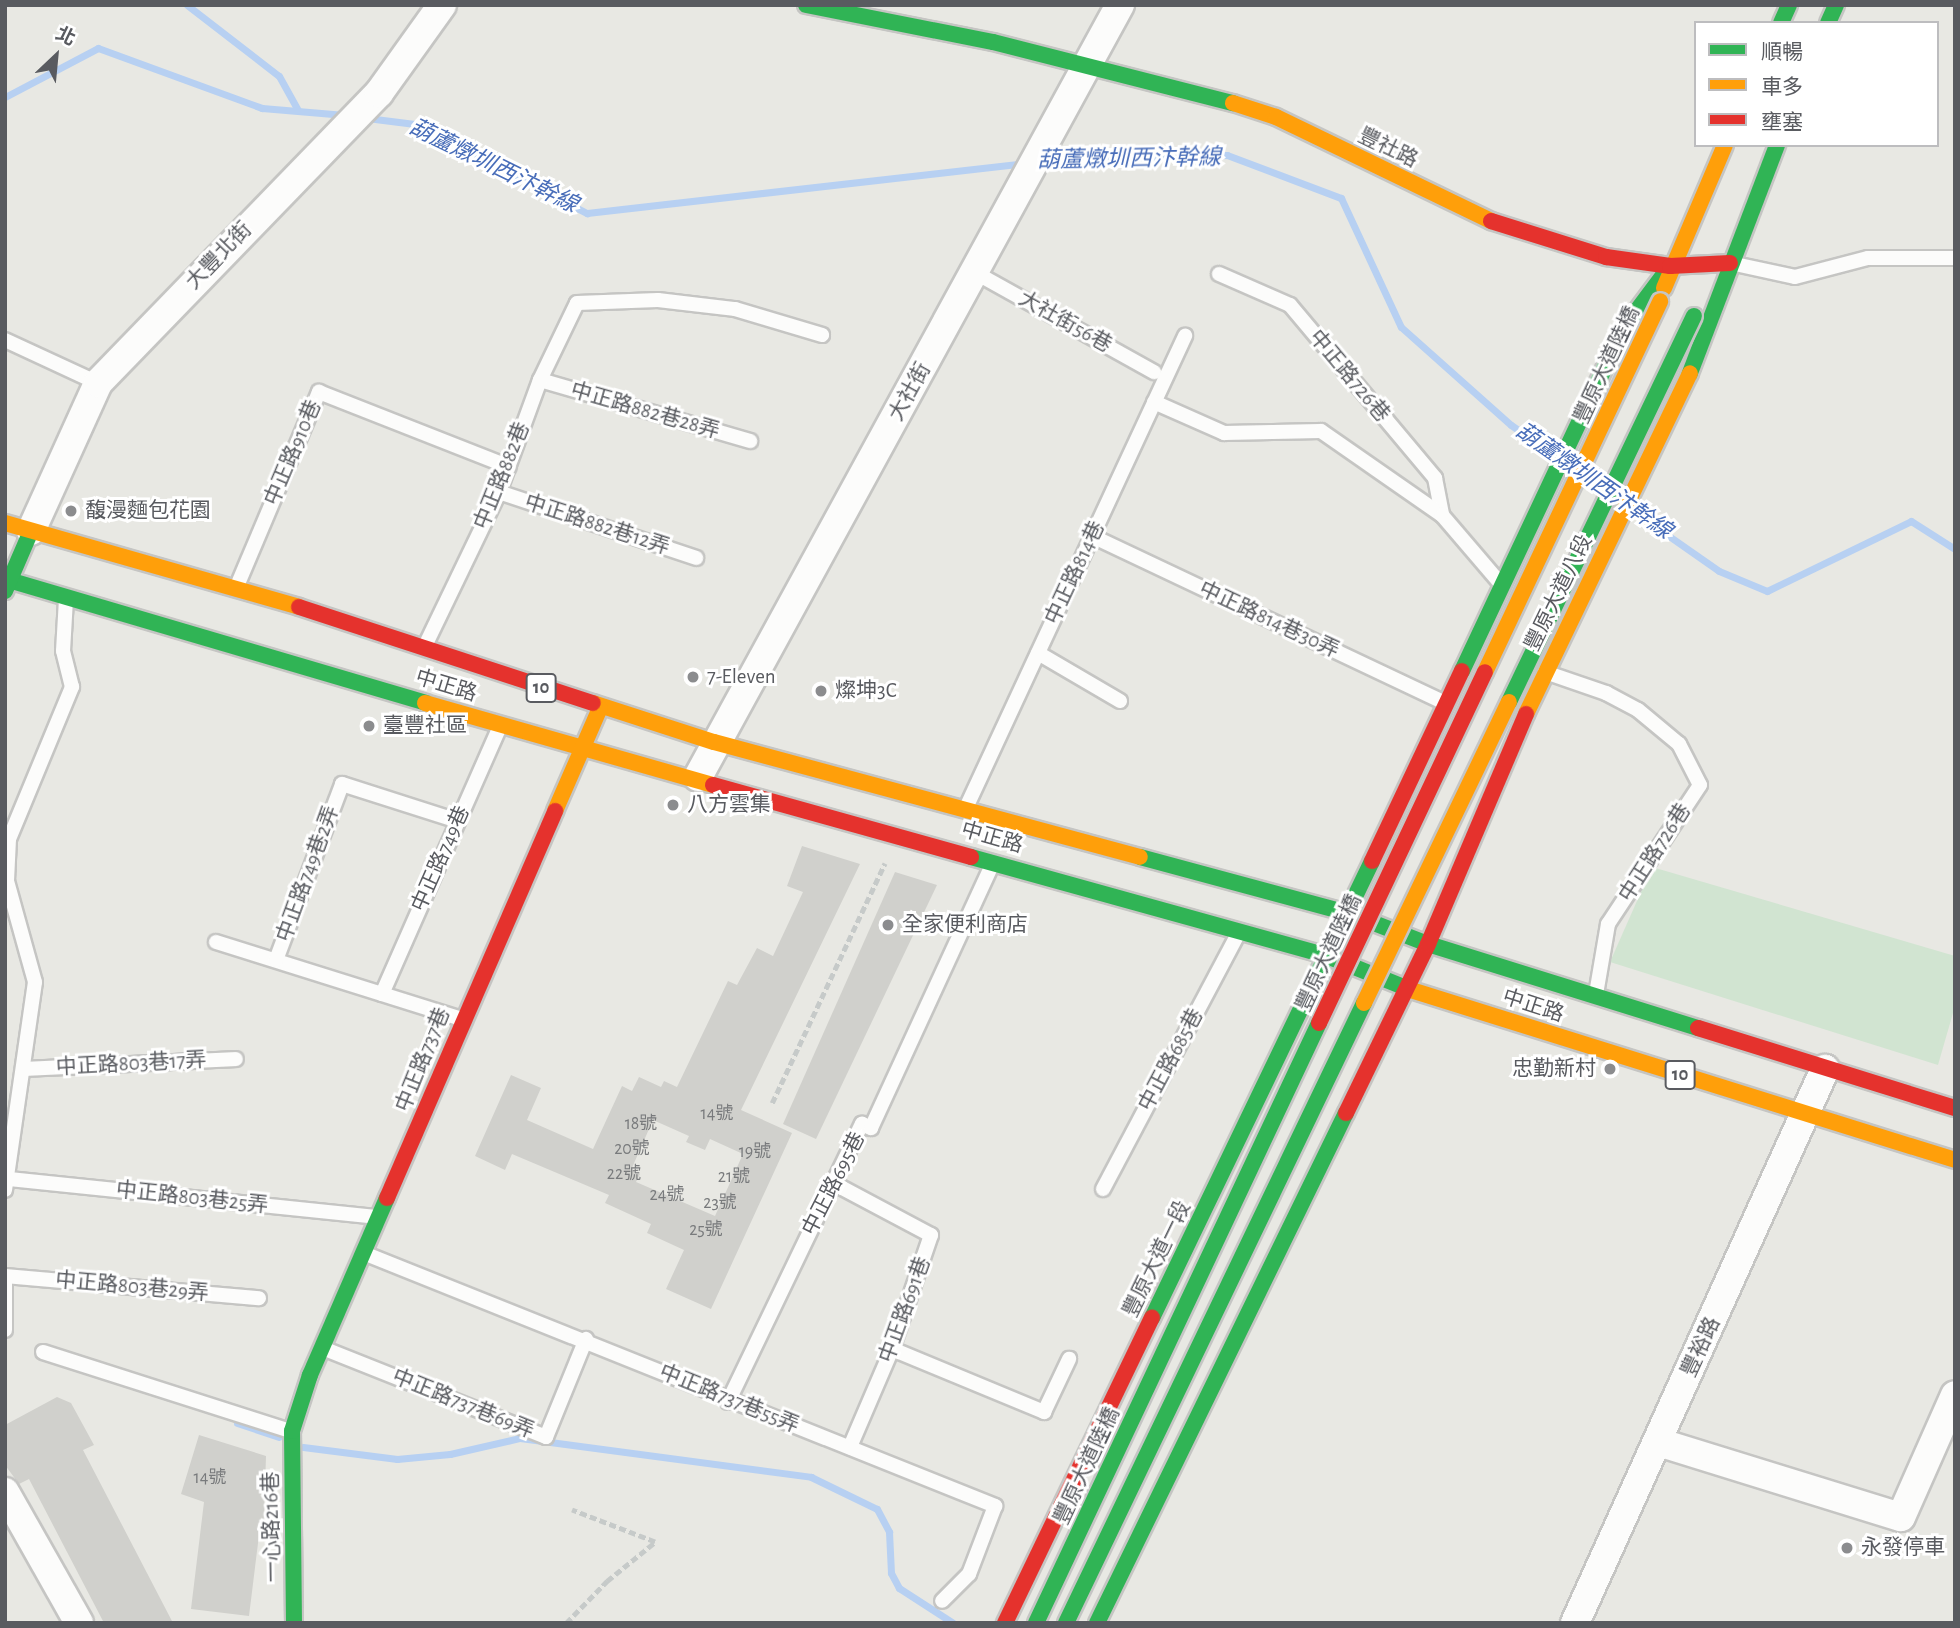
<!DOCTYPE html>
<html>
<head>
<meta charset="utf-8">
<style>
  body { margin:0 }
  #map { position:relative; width:1960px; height:1628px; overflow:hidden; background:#e8e8e3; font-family:"Alegreya Sans","Noto Sans TC",sans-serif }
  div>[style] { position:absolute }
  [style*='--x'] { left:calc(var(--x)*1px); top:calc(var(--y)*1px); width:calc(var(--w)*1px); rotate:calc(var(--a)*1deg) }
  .green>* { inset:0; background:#d1e4d1 }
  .stream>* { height:7px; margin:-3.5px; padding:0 3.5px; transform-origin:3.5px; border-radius:3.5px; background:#b7d0f2 }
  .building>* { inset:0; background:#d0d0cc }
  .path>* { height:4.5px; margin-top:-2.25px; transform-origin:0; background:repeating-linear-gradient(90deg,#c6cac9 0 7px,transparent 0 10.5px) }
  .roads { filter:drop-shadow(2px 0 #c5c5c3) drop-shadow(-2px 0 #c5c5c3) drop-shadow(0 2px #c5c5c3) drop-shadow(0 -2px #c5c5c3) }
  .lane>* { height:14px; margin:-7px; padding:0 7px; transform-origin:7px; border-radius:7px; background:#fcfcfb }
  .street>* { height:28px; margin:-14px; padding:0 14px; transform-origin:14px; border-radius:14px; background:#fcfcfb }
  .fast>* { height:16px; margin:-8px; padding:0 8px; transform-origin:8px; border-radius:8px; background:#30b455 }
  .slow>* { height:16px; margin:-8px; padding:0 8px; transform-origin:8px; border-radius:8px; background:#ff9f0a }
  .jam>* { height:16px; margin:-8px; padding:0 8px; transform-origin:8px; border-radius:8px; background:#e5322d }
  .bridges { filter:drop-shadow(2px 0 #c5c5c4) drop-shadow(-2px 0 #c5c5c4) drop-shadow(0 2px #c5c5c4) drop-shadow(0 -2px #c5c5c4) }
  .fast-bridge>* { height:16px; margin:-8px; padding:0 8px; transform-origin:8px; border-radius:8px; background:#30b455 }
  .slow-bridge>* { height:16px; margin:-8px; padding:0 8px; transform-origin:8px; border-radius:8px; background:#ff9f0a }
  .jam-bridge>* { height:16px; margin:-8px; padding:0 8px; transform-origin:8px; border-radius:8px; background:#e5322d }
  .dots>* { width:19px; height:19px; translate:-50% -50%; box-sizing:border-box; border:4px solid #fff; border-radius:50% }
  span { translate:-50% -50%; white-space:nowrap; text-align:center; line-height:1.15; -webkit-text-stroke:6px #fff; paint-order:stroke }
  .number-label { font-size:18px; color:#787a7c }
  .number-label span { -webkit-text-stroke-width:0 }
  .shield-label span { padding:2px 5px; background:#fff; border:2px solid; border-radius:5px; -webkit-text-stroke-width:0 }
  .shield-label { font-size:19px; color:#595b60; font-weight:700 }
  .street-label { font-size:21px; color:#595b60 }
  .poi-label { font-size:21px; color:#595b60 }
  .left { translate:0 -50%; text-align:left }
  .right { translate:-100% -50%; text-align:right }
  .water-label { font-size:23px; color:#486db9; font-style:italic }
  .frame { position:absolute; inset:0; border:7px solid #595b60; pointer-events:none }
  .legend { position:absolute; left:1694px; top:21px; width:245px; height:126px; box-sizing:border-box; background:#fff; border:2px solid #bdbdbf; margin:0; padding:9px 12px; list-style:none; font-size:21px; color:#595b60 }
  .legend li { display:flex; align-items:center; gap:14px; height:35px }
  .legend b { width:35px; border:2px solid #bdbdbf }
  .north { position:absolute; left:21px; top:21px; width:70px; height:70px; -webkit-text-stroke:5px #fff; paint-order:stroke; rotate:26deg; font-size:19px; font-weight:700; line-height:28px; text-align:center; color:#595b60 }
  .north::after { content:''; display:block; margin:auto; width:24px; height:32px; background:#595b60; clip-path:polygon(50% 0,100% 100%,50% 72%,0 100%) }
</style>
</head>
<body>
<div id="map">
  <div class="green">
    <i style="clip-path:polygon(1652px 867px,1955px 956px,1955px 1006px,1938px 1065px,1610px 962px)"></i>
  </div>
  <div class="stream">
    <i style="--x:187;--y:5;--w:116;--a:37.7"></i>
    <i style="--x:279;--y:76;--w:38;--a:61"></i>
    <i style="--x:5;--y:97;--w:105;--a:-27.8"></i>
    <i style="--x:98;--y:48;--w:175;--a:20.1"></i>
    <i style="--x:262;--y:108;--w:83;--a:4.8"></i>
    <i style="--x:367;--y:118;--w:48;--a:7.1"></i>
    <i style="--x:415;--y:124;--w:194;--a:27.4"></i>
    <i style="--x:587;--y:213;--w:443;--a:-6.5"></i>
    <i style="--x:1042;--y:162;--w:185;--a:-2.2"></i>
    <i style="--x:1227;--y:155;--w:122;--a:20.7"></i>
    <i style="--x:1341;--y:198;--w:142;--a:65.1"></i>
    <i style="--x:1401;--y:327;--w:147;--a:41.7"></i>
    <i style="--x:1511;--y:425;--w:50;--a:34.3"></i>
    <i style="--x:1636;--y:513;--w:101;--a:34.9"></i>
    <i style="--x:1719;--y:571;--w:52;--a:22.6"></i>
    <i style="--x:1767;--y:591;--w:160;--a:-25.9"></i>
    <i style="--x:1911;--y:521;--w:52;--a:32.5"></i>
    <i style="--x:237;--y:1423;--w:44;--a:18.4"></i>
    <i style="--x:303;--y:1447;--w:95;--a:7.3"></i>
    <i style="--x:397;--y:1459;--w:53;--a:-5.4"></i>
    <i style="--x:450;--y:1454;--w:72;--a:-12.9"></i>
    <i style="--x:520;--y:1438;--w:294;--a:7.6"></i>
    <i style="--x:811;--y:1477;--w:73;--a:25.9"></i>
    <i style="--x:877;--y:1509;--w:26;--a:62"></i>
    <i style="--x:889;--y:1532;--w:41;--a:87.2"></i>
    <i style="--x:891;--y:1573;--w:17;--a:62"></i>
    <i style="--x:899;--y:1588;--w:64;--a:32.9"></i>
  </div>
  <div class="building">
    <i style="clip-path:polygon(evenodd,802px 846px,860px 864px,741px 1110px,792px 1133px,711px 1309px,666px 1289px,684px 1250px,647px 1233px,651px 1224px,605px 1203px,609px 1195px,512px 1154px,505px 1170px,475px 1156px,511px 1075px,541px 1088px,527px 1120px,593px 1149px,622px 1086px,632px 1091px,639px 1077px,661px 1087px,664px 1081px,677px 1087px,728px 981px,737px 985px,757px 948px,773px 956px,803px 892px,787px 886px,802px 846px,653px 1120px,689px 1136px,686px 1142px,705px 1150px,710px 1139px,743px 1154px,715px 1216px,636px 1182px,640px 1174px,631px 1170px,653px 1120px)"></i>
    <i style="clip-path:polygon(895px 872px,937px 885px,816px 1139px,783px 1124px)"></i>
    <i style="clip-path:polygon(57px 1397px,71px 1403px,94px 1445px,83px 1450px,173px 1623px,104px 1623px,29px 1479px,19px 1484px,5px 1465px,5px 1425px)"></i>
    <i style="clip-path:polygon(199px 1435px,266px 1456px,264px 1520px,261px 1519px,249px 1616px,191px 1609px,204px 1502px,181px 1494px)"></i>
  </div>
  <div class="path">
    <i style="--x:772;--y:1103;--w:265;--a:-64.8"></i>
    <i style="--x:566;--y:1623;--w:59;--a:-45.7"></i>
    <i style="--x:607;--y:1581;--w:62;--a:-39.1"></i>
    <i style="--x:655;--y:1542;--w:89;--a:-158.9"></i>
  </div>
  <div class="roads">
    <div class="lane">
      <i style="--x:1735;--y:264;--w:61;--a:12.2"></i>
      <i style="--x:1795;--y:277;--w:75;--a:-14.6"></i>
      <i style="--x:1868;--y:258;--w:87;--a:0"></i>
      <i style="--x:976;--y:273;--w:204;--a:29.1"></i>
      <i style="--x:1219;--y:274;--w:77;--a:23.6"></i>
      <i style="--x:1290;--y:305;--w:226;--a:50"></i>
      <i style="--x:1435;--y:478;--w:38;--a:79"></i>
      <i style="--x:5;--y:340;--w:102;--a:24.8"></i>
      <i style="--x:540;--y:380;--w:219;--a:16.2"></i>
      <i style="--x:1154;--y:402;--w:77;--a:23.9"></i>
      <i style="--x:1224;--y:433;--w:97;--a:-1.2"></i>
      <i style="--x:1321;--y:431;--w:147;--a:34.8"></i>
      <i style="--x:1442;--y:515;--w:91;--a:49.5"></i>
      <i style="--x:499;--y:492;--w:208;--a:18.5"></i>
      <i style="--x:1092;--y:536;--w:391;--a:25.3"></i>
      <i style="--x:237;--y:586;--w:211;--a:-67.1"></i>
      <i style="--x:319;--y:392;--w:204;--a:21.5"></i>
      <i style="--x:425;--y:646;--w:171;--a:-64.3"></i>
      <i style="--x:499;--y:492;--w:119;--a:-69.9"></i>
      <i style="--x:540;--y:380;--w:85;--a:-64.3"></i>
      <i style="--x:577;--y:303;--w:81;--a:-2.1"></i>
      <i style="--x:658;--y:300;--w:78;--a:6.7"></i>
      <i style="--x:735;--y:309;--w:91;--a:16.6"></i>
      <i style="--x:1038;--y:653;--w:95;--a:30.3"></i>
      <i style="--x:1545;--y:672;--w:65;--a:19"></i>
      <i style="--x:1606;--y:693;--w:36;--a:28"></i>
      <i style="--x:1638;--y:710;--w:53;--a:39.7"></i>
      <i style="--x:1679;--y:744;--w:46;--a:62.9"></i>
      <i style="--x:1700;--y:785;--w:167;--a:123.5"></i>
      <i style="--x:1608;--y:924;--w:71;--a:99.7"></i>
      <i style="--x:965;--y:810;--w:523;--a:-65.1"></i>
      <i style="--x:216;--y:942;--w:258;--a:17.4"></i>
      <i style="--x:276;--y:960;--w:188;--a:-69.4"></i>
      <i style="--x:342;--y:784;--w:122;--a:17.7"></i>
      <i style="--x:382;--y:994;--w:293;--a:-66.2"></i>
      <i style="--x:25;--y:1069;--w:211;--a:-2.7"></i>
      <i style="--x:9;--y:1179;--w:369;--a:5.9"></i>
      <i style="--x:833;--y:1183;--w:111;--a:28"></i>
      <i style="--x:931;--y:1235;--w:120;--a:108.9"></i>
      <i style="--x:892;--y:1349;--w:107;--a:113.2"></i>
      <i style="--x:1103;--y:1189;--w:291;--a:-62.1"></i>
      <i style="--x:5;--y:1190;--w:210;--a:-81.8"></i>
      <i style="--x:35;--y:982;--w:105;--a:-105.5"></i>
      <i style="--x:7;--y:881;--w:42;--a:-87.3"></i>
      <i style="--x:9;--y:839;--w:165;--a:-67.5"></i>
      <i style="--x:72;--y:687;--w:37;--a:-104"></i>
      <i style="--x:63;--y:651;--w:52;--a:-86.7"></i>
      <i style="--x:366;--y:1254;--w:678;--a:21.83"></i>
      <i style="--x:995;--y:1506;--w:73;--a:110.9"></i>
      <i style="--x:969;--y:1574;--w:38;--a:135"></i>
      <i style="--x:5;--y:1276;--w:255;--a:5"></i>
      <i style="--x:5;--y:1276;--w:54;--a:90"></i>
      <i style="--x:325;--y:1349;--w:238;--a:21.7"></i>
      <i style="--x:546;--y:1437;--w:106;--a:-67.8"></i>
      <i style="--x:892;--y:1349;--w:165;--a:22.5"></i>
      <i style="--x:1044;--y:1412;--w:59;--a:-64.7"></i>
      <i style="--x:43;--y:1352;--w:260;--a:17.7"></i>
      <i style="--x:728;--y:1402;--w:309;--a:-64.3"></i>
      <i style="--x:862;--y:1124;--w:10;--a:24"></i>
      <i style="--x:871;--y:1128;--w:289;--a:-65.3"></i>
    </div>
    <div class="street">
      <i style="--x:31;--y:531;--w:162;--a:-65.6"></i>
      <i style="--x:98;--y:383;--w:404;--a:-45.9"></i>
      <i style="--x:379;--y:93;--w:108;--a:-54.4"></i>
      <i style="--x:698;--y:777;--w:880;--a:-61.34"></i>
      <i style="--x:1658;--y:1442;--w:254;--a:17.2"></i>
      <i style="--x:1901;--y:1517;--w:133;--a:-66.1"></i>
      <i style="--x:5;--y:1492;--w:150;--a:60.5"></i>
      <i style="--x:1575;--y:1623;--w:608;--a:-65.71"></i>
    </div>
    <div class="fast">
      <i style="--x:806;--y:5;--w:191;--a:11.2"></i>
      <i style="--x:993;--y:42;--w:248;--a:14.3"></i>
      <i style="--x:1781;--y:23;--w:20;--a:-66"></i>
      <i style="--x:1828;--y:23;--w:20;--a:-66"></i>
      <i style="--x:1690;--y:373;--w:244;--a:-69.1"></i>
      <i style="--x:5;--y:579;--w:438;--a:16.4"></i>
      <i style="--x:5;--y:591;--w:65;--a:-66.6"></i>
      <i style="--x:1462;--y:671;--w:378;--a:-64.8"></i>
      <i style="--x:1623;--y:329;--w:79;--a:-53.3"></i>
      <i style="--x:971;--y:857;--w:370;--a:15.5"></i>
      <i style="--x:1327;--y:956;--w:91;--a:22"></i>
      <i style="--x:1140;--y:857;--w:215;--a:15.1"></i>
      <i style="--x:1348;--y:913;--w:86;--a:21.2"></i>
      <i style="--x:1428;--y:944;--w:283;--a:17.3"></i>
      <i style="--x:1152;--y:1318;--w:507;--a:-64.29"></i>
      <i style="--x:294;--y:1623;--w:192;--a:-90.6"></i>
      <i style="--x:292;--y:1431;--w:59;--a:-72.2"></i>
      <i style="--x:310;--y:1375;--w:193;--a:-66.5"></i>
      <i style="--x:1097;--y:1623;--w:568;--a:-63.98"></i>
    </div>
    <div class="slow">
      <i style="--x:1233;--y:103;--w:45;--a:18"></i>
      <i style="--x:1276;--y:117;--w:239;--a:25.8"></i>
      <i style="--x:1664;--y:288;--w:155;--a:-66.9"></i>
      <i style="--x:5;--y:523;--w:306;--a:15.9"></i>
      <i style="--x:425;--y:703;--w:299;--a:15.9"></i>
      <i style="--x:593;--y:703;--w:127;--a:17.9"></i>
      <i style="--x:714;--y:742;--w:441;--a:15.1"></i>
      <i style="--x:1526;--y:714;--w:378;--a:-64.3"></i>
      <i style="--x:555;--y:811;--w:112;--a:-66.4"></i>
      <i style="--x:1411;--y:990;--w:570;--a:17.35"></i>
    </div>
    <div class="jam">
      <i style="--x:1491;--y:221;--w:121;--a:17.4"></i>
      <i style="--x:1606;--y:257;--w:65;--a:8"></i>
      <i style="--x:1670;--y:266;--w:60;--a:-2.9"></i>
      <i style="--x:299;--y:607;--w:309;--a:18.1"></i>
      <i style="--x:713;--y:785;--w:268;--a:15.6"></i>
      <i style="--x:1372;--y:861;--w:210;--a:-64.7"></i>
      <i style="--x:1698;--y:1028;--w:269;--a:17.3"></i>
      <i style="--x:1346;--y:1113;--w:188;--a:-64.1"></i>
      <i style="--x:1428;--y:944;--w:250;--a:-66.9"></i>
      <i style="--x:387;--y:1198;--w:422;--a:-66.5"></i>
      <i style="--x:1005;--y:1623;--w:339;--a:-64.3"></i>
    </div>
  </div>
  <div class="bridges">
    <div class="fast-bridge">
      <i style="--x:1509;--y:702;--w:428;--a:-64.4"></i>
      <i style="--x:1036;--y:1623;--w:663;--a:-64.75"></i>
      <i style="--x:1066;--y:1623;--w:688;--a:-64.33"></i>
    </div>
    <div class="slow-bridge">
      <i style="--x:1485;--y:672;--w:410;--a:-64.7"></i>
      <i style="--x:1364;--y:1003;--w:334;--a:-64.3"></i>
    </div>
    <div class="jam-bridge">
      <i style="--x:1319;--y:1023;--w:388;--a:-64.7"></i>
    </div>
  </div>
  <div class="dots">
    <i style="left:71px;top:511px;background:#8b8c8e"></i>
    <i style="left:693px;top:677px;background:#8b8c8e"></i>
    <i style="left:821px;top:691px;background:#8b8c8e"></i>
    <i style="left:369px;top:726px;background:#8b8c8e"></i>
    <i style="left:673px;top:805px;background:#8b8c8e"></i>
    <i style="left:888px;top:925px;background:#8b8c8e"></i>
    <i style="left:1610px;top:1069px;background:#8b8c8e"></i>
    <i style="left:1847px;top:1548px;background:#8b8c8e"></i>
  </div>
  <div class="number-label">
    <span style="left:717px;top:1114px">14號</span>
    <span style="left:641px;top:1124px">18號</span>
    <span style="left:632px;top:1149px">20號</span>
    <span style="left:755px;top:1152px">19號</span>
    <span style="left:624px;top:1174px">22號</span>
    <span style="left:734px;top:1177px">21號</span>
    <span style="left:667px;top:1195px">24號</span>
    <span style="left:720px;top:1203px">23號</span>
    <span style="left:706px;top:1230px">25號</span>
    <span style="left:210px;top:1478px">14號</span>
  </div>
  <div class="shield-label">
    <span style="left:541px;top:688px">10</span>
    <span style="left:1680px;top:1075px">10</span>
  </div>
  <div class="street-label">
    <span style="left:1388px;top:148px;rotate:26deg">豐社路</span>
    <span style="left:219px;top:256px;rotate:-46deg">大豐北街</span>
    <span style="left:1065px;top:322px;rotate:29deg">大社街56巷</span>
    <span style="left:1607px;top:365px;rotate:-65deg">豐原大道陸橋</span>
    <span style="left:1349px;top:376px;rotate:50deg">中正路726巷</span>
    <span style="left:910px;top:392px;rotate:-61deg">大社街</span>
    <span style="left:645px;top:411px;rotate:16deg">中正路882巷28弄</span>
    <span style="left:293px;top:453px;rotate:-67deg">中正路910巷</span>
    <span style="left:502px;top:476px;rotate:-68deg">中正路882巷</span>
    <span style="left:597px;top:525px;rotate:18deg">中正路882巷12弄</span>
    <span style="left:1075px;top:573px;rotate:-65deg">中正路814巷</span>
    <span style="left:1559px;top:593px;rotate:-64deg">豐原大道八段</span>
    <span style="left:1269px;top:620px;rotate:25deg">中正路814巷30弄</span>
    <span style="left:446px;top:686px;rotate:17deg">中正路</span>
    <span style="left:992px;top:838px;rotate:16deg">中正路</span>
    <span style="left:1655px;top:853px;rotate:-57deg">中正路726巷</span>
    <span style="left:441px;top:859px;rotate:-66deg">中正路749巷</span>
    <span style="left:308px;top:874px;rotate:-70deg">中正路749巷2弄</span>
    <span style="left:1329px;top:953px;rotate:-65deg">豐原大道陸橋</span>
    <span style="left:1533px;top:1006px;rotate:18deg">中正路</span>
    <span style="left:423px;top:1060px;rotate:-68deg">中正路737巷</span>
    <span style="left:1171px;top:1060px;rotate:-62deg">中正路685巷</span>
    <span style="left:131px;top:1064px;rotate:-3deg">中正路803巷17弄</span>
    <span style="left:834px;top:1184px;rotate:-63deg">中正路695巷</span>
    <span style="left:192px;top:1198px;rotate:6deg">中正路803巷25弄</span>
    <span style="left:1157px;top:1259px;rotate:-64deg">豐原大道一段</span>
    <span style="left:132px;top:1287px;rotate:5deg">中正路803巷29弄</span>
    <span style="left:905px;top:1310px;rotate:-70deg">中正路691巷</span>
    <span style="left:1701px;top:1347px;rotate:-65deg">豐裕路</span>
    <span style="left:729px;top:1399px;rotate:22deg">中正路737巷55弄</span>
    <span style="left:463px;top:1404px;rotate:22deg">中正路737巷69弄</span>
    <span style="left:1087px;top:1466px;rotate:-65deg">豐原大道陸橋</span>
    <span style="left:272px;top:1527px;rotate:-91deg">一心路216巷</span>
  </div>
  <div class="poi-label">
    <span class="left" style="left:85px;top:511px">馥漫麵包花園</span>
    <span class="left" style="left:707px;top:677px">7-Eleven</span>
    <span class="left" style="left:835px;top:691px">燦坤3C</span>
    <span class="left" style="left:383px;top:726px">臺豐社區</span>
    <span class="left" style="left:687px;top:805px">八方雲集</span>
    <span class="left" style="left:902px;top:925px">全家便利商店</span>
    <span class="right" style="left:1596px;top:1069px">忠勤新村</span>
    <span class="left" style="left:1861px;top:1548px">永發停車</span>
  </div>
  <div class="water-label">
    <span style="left:1129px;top:160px;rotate:-1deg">葫蘆燉圳西汴幹線</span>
    <span style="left:493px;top:167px;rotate:26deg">葫蘆燉圳西汴幹線</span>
    <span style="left:1593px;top:482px;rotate:35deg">葫蘆燉圳西汴幹線</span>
  </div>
  <div class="frame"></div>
  <ul class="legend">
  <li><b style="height:9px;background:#30b455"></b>順暢</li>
  <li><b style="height:9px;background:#ff9f0a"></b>車多</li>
  <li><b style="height:9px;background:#e5322d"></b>壅塞</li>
  </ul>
  <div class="north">北</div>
</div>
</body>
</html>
